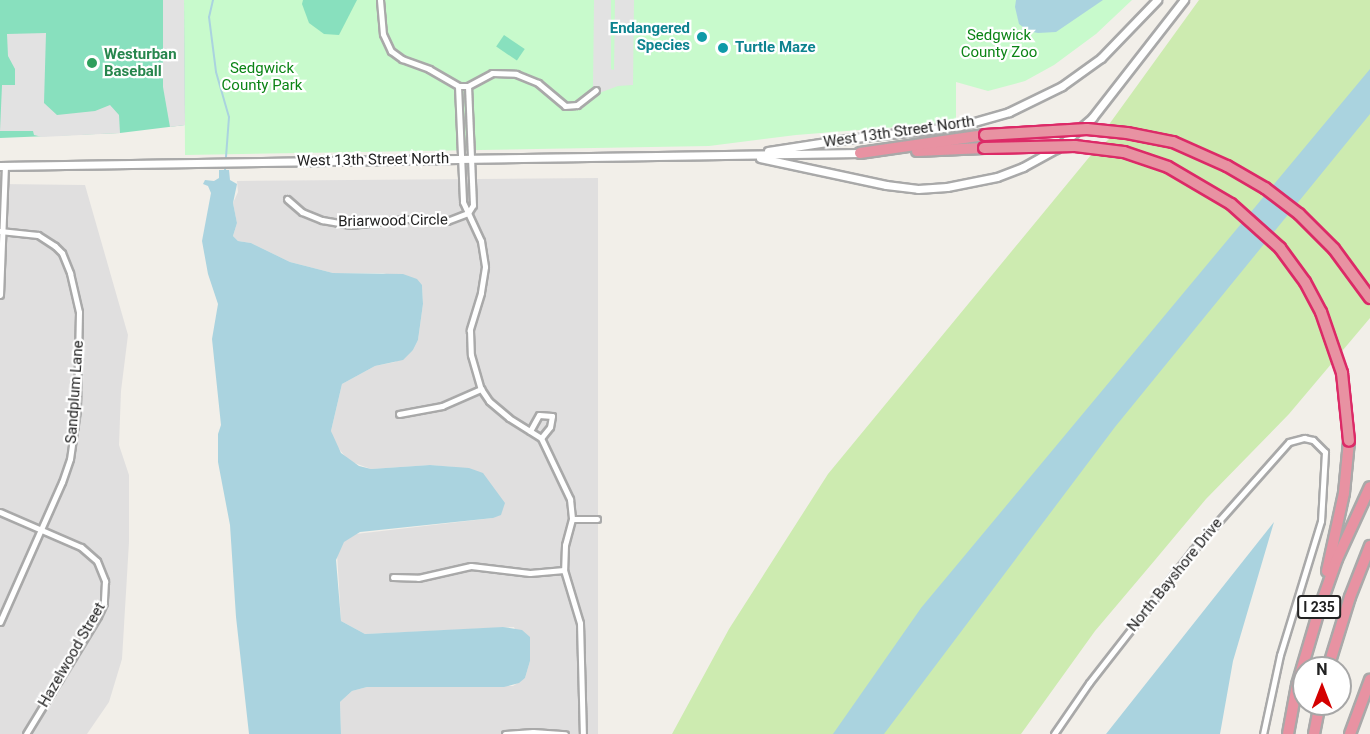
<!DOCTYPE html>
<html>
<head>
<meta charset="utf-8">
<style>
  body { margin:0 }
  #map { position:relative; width:1370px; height:734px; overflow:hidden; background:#f2efe9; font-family:Roboto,sans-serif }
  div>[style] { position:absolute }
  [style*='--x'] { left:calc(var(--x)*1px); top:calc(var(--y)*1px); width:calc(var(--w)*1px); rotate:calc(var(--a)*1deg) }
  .residential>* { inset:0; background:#e0dfdf }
  .grass>* { inset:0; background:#cdebb0 }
  .park>* { inset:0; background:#c8facc }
  .pitch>* { inset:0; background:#88e0be; transform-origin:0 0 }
  .parking>* { inset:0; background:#e2e2e2 }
  .water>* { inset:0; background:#aad3df }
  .stream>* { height:2px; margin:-1px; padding:0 1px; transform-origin:1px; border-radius:1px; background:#aad3df }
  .roads { filter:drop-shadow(2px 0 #a9a9a9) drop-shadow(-2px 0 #a9a9a9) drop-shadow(0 2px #a9a9a9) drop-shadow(0 -2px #a9a9a9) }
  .minor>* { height:5px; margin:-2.5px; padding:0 2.5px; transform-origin:2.5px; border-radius:2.5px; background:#fff }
  .tertiary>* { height:7px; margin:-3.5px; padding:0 3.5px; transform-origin:3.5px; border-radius:3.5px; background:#fff }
  .motorway>* { height:10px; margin:-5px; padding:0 5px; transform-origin:5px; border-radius:5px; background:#e892a2 }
  .bridges { filter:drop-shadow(2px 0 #dc2a67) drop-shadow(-2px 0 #dc2a67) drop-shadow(0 2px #dc2a67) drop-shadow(0 -2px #dc2a67) }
  .motorway-bridge>* { height:10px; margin:-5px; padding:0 5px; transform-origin:5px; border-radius:5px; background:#e892a2 }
  .dots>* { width:16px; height:16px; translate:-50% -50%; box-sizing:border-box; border:3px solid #fff; border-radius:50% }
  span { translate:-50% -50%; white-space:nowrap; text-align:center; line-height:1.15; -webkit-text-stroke:4.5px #fff; paint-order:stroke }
  .shield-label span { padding:2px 4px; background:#fff; border:2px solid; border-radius:4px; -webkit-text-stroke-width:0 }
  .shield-label { font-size:14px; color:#222; font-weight:700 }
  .culture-label { font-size:15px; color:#0d838f; font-weight:700 }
  .right { translate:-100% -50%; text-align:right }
  .left { translate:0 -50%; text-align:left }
  .park-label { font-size:15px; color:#0c8416 }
  .leisure-label { font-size:15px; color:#27864d; font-weight:700 }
  .street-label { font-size:15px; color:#222 }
  .north { position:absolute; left:1292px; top:656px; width:60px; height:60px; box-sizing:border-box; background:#fff; border:2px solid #a7a7a7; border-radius:50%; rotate:0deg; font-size:16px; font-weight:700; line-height:24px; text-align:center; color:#222 }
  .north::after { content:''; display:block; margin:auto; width:21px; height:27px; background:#d40000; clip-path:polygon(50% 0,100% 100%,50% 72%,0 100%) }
</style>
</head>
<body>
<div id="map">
  <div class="residential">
    <i style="clip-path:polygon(598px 178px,598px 734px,341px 734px,340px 702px,352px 691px,367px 687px,513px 686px,525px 678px,530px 661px,514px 627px,365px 634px,341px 621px,337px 553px,343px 542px,356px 534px,493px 518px,454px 467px,430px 465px,371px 469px,349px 461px,334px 443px,331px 431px,342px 384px,375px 366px,395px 362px,413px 350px,418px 340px,423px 304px,422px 285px,383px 273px,333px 273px,290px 262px,251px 243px,238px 241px,233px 236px,237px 223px,233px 203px,238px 192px,237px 181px)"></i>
    <i style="clip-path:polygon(0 184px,85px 185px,128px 335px,121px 391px,119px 445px,129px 475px,129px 542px,122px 659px,109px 702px,87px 734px,0 734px)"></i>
  </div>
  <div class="grass">
    <i style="clip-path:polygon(1199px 0,1370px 0,1370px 318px,1289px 414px,1206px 499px,1155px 560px,1095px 631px,1021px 734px,672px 734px,729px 629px,828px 474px,1091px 155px,1117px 132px,1105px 130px)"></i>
  </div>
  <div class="park">
    <i style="clip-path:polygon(184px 0,1132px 0,1096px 34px,1054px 65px,1025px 81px,988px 91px,956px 82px,956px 119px,935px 124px,796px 135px,709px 146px,185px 155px)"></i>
  </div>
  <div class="pitch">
    <i style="clip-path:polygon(0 0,184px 0,185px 125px,120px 133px,0 138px)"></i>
    <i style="clip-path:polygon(303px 0,357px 0,339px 35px,324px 34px,309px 23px,302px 4px)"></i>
    <i style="left:504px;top:35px;width:25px;height:14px;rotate:34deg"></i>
  </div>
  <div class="parking">
    <i style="clip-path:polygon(163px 0,184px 0,185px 125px,170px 127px,163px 87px)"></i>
    <i style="clip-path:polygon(594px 0,611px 0,611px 69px,614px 70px,615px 0,634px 0,633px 85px,618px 86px,599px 93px,593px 87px)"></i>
    <i style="clip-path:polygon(46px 33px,44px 103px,57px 115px,95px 111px,110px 105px,119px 115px,120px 133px,42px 137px,34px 135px,33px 131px,0 131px,2px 85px,15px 85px,15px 69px,8px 56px,7px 34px)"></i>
  </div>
  <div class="water">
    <i style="clip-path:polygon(1016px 0,1103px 0,1056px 32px,1038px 33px,1028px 31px,1019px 24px,1015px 7px)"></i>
    <i style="clip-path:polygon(1370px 69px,1370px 114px,1115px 427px,884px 734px,833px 734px,921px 608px)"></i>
    <i style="clip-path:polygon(219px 170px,229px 170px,230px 180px,237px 184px,233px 203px,237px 223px,233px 236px,238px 241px,251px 243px,290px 262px,333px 273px,403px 274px,417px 279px,422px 285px,423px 304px,418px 340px,413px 350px,403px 360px,375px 366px,342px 384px,331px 431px,341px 453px,359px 466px,371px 469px,430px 465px,469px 468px,483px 473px,505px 503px,501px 515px,493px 518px,360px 532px,344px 542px,336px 560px,341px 621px,365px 634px,503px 627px,522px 630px,530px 637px,530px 661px,525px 678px,519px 683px,504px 687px,367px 687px,352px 691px,340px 702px,341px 734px,249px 734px,236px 617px,230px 525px,218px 462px,218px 434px,221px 425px,212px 339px,218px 304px,208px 274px,202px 241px,211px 193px,208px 186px,203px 184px,205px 180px,214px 181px,219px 178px)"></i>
    <i style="clip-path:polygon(1274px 522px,1233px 661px,1220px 734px,1106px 734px)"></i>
  </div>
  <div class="stream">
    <i style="--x:213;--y:0;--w:17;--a:103"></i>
    <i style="--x:209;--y:17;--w:55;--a:82.7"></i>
    <i style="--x:216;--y:72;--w:47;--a:73.9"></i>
    <i style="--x:229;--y:117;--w:53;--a:94.3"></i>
  </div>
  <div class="roads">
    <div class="minor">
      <i style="--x:380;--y:0;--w:34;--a:85"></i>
      <i style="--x:383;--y:34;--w:19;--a:65"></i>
      <i style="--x:391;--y:51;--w:14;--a:36"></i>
      <i style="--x:402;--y:59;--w:29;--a:20"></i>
      <i style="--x:429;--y:69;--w:34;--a:30"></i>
      <i style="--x:458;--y:86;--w:10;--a:0"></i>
      <i style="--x:468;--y:86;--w:27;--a:-28"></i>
      <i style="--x:492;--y:73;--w:24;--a:2"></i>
      <i style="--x:516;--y:74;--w:24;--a:22"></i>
      <i style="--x:538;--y:83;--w:35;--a:40"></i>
      <i style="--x:565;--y:106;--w:12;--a:-5"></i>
      <i style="--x:577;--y:105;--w:24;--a:-38"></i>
      <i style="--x:458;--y:86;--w:116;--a:87.5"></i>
      <i style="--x:463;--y:202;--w:43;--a:65.2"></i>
      <i style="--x:481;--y:241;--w:26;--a:81"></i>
      <i style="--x:485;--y:267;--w:26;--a:99"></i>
      <i style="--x:481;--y:293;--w:39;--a:107"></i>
      <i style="--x:470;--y:330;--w:25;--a:88"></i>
      <i style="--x:471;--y:355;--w:35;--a:74"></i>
      <i style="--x:481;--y:389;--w:14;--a:56"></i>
      <i style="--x:489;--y:401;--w:26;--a:40"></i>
      <i style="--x:509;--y:418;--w:38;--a:32"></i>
      <i style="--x:541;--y:438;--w:68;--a:64.6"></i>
      <i style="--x:570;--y:499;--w:20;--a:84"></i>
      <i style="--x:572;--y:519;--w:27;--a:105"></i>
      <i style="--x:565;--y:545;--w:25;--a:92"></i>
      <i style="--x:564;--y:570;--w:55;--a:73.2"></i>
      <i style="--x:580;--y:623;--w:111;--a:88.5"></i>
      <i style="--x:287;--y:199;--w:20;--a:41"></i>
      <i style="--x:302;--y:212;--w:22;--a:22"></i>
      <i style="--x:322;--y:220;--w:29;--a:10"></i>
      <i style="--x:351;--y:225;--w:55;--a:-6.2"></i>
      <i style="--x:406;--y:219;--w:41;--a:2.8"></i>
      <i style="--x:447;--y:221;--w:22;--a:-21"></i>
      <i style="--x:468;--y:213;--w:9;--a:-58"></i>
      <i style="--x:473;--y:205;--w:119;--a:-92.4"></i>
      <i style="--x:0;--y:231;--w:38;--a:6"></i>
      <i style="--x:38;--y:235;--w:20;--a:33"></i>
      <i style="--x:55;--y:246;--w:10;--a:45"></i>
      <i style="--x:62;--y:253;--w:22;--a:68"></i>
      <i style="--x:70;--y:273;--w:40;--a:77"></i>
      <i style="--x:79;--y:312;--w:98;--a:91.2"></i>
      <i style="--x:77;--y:410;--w:49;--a:98.1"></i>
      <i style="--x:70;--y:459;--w:24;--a:109"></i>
      <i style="--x:62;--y:482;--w:153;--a:113.9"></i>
      <i style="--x:0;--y:295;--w:129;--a:-87.8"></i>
      <i style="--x:399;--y:414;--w:44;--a:-10.5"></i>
      <i style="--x:442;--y:406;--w:43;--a:-23.6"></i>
      <i style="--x:530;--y:431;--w:18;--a:-61"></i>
      <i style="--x:539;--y:415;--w:13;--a:4"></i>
      <i style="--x:552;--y:416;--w:11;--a:100"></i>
      <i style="--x:550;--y:427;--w:14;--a:129"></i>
      <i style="--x:0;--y:512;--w:88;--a:23.4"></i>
      <i style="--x:81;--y:547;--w:21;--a:41"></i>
      <i style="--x:97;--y:561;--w:22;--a:68"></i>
      <i style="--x:105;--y:581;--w:22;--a:93"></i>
      <i style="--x:104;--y:603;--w:14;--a:115"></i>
      <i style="--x:98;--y:616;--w:138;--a:121.4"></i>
      <i style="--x:572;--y:519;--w:25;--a:0"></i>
      <i style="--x:393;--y:577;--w:25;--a:2"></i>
      <i style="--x:418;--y:578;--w:54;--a:-12.8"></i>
      <i style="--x:471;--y:566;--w:59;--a:6.8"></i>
      <i style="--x:530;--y:573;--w:34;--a:-5"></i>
      <i style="--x:505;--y:734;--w:28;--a:-4"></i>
      <i style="--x:533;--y:732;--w:32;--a:4"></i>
      <i style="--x:1054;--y:734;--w:62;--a:-55.5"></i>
      <i style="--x:1089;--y:683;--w:169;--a:-52"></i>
      <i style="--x:1193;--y:550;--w:144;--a:-48.4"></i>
      <i style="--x:1289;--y:442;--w:16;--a:-15"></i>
      <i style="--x:1304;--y:438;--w:9;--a:13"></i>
      <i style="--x:1313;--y:440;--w:17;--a:45"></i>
      <i style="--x:1325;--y:452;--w:69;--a:93.3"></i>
      <i style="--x:1321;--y:521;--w:140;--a:107"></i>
      <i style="--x:1280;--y:655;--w:81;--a:102.1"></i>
    </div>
    <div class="tertiary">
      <i style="--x:768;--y:151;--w:79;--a:-8.7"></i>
      <i style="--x:846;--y:139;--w:115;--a:-6.5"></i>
      <i style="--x:960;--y:126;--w:51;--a:-15.9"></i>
      <i style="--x:1009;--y:112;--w:59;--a:-26.1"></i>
      <i style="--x:1062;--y:86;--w:48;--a:-35.7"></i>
      <i style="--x:1101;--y:58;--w:81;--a:-46"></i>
      <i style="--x:760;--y:158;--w:129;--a:12.1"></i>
      <i style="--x:886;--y:185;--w:32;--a:7"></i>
      <i style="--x:918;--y:189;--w:29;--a:-4"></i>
      <i style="--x:947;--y:187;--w:51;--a:-11.3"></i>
      <i style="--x:997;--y:177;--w:28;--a:-21"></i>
      <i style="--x:1023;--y:167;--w:38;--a:-29"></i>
      <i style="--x:1056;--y:149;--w:48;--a:-40.7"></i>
      <i style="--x:1092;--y:118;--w:150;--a:-52.1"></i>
      <i style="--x:0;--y:166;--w:860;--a:-0.87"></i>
    </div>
    <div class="motorway">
      <i style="--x:917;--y:151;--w:67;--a:-2.6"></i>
      <i style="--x:860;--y:153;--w:126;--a:-8.2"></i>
      <i style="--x:1327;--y:571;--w:80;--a:-77.7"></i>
      <i style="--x:1344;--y:493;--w:52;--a:-84.5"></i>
      <i style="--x:1328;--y:668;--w:74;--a:-72.8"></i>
      <i style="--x:1350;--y:597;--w:55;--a:-68.6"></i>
      <i style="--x:1288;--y:734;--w:50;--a:-79.6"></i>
      <i style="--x:1297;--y:685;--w:81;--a:-73.6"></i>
      <i style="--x:1320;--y:607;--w:51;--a:-70.5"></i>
      <i style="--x:1337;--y:559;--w:79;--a:-65.4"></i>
      <i style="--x:1314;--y:734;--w:31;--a:-79"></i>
      <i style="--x:1350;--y:734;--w:58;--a:-69.7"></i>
    </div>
  </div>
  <div class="bridges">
    <div class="motorway-bridge">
      <i style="--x:985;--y:135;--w:102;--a:-3.4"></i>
      <i style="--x:1087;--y:129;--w:40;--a:5.7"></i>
      <i style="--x:1127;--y:133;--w:47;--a:11.1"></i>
      <i style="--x:1173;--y:142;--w:59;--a:24"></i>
      <i style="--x:1227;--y:166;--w:44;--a:30.1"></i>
      <i style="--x:1265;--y:188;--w:43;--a:37.4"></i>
      <i style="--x:1299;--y:214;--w:49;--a:45"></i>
      <i style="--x:1334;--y:249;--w:61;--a:53.7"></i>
      <i style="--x:984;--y:148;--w:91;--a:-1.3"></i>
      <i style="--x:1075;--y:146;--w:49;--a:7"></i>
      <i style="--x:1124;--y:152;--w:46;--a:18.8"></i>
      <i style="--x:1168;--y:167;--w:73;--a:30.4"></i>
      <i style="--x:1231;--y:204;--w:66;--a:41.9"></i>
      <i style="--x:1280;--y:248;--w:42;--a:53.7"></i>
      <i style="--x:1305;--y:282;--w:34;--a:62"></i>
      <i style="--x:1321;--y:312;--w:65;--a:71"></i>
      <i style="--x:1342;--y:373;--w:68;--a:84.1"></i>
    </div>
  </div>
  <div class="dots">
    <i style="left:702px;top:37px;background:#0f9aa8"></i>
    <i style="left:723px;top:48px;background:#0f9aa8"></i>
    <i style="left:92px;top:63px;background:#2e9e5b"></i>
  </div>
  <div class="shield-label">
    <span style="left:1319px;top:607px">I 235</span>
  </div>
  <div class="culture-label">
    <span class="right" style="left:690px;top:37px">Endangered<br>Species</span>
    <span class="left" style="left:735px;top:48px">Turtle Maze</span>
  </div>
  <div class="park-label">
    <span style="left:999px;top:44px">Sedgwick<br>County Zoo</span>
    <span style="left:262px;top:77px">Sedgwick<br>County Park</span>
  </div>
  <div class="leisure-label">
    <span class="left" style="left:104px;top:63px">Westurban<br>Baseball</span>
  </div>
  <div class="street-label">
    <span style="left:899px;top:132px;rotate:-8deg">West 13th Street North</span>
    <span style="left:373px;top:160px;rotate:-1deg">West 13th Street North</span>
    <span style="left:393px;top:221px;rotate:-1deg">Briarwood Circle</span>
    <span style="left:75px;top:392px;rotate:-86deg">Sandplum Lane</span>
    <span style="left:1175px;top:575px;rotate:-51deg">North Bayshore Drive</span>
    <span style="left:72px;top:655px;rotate:-60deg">Hazelwood Street</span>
  </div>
  <div class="north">N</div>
</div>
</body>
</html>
